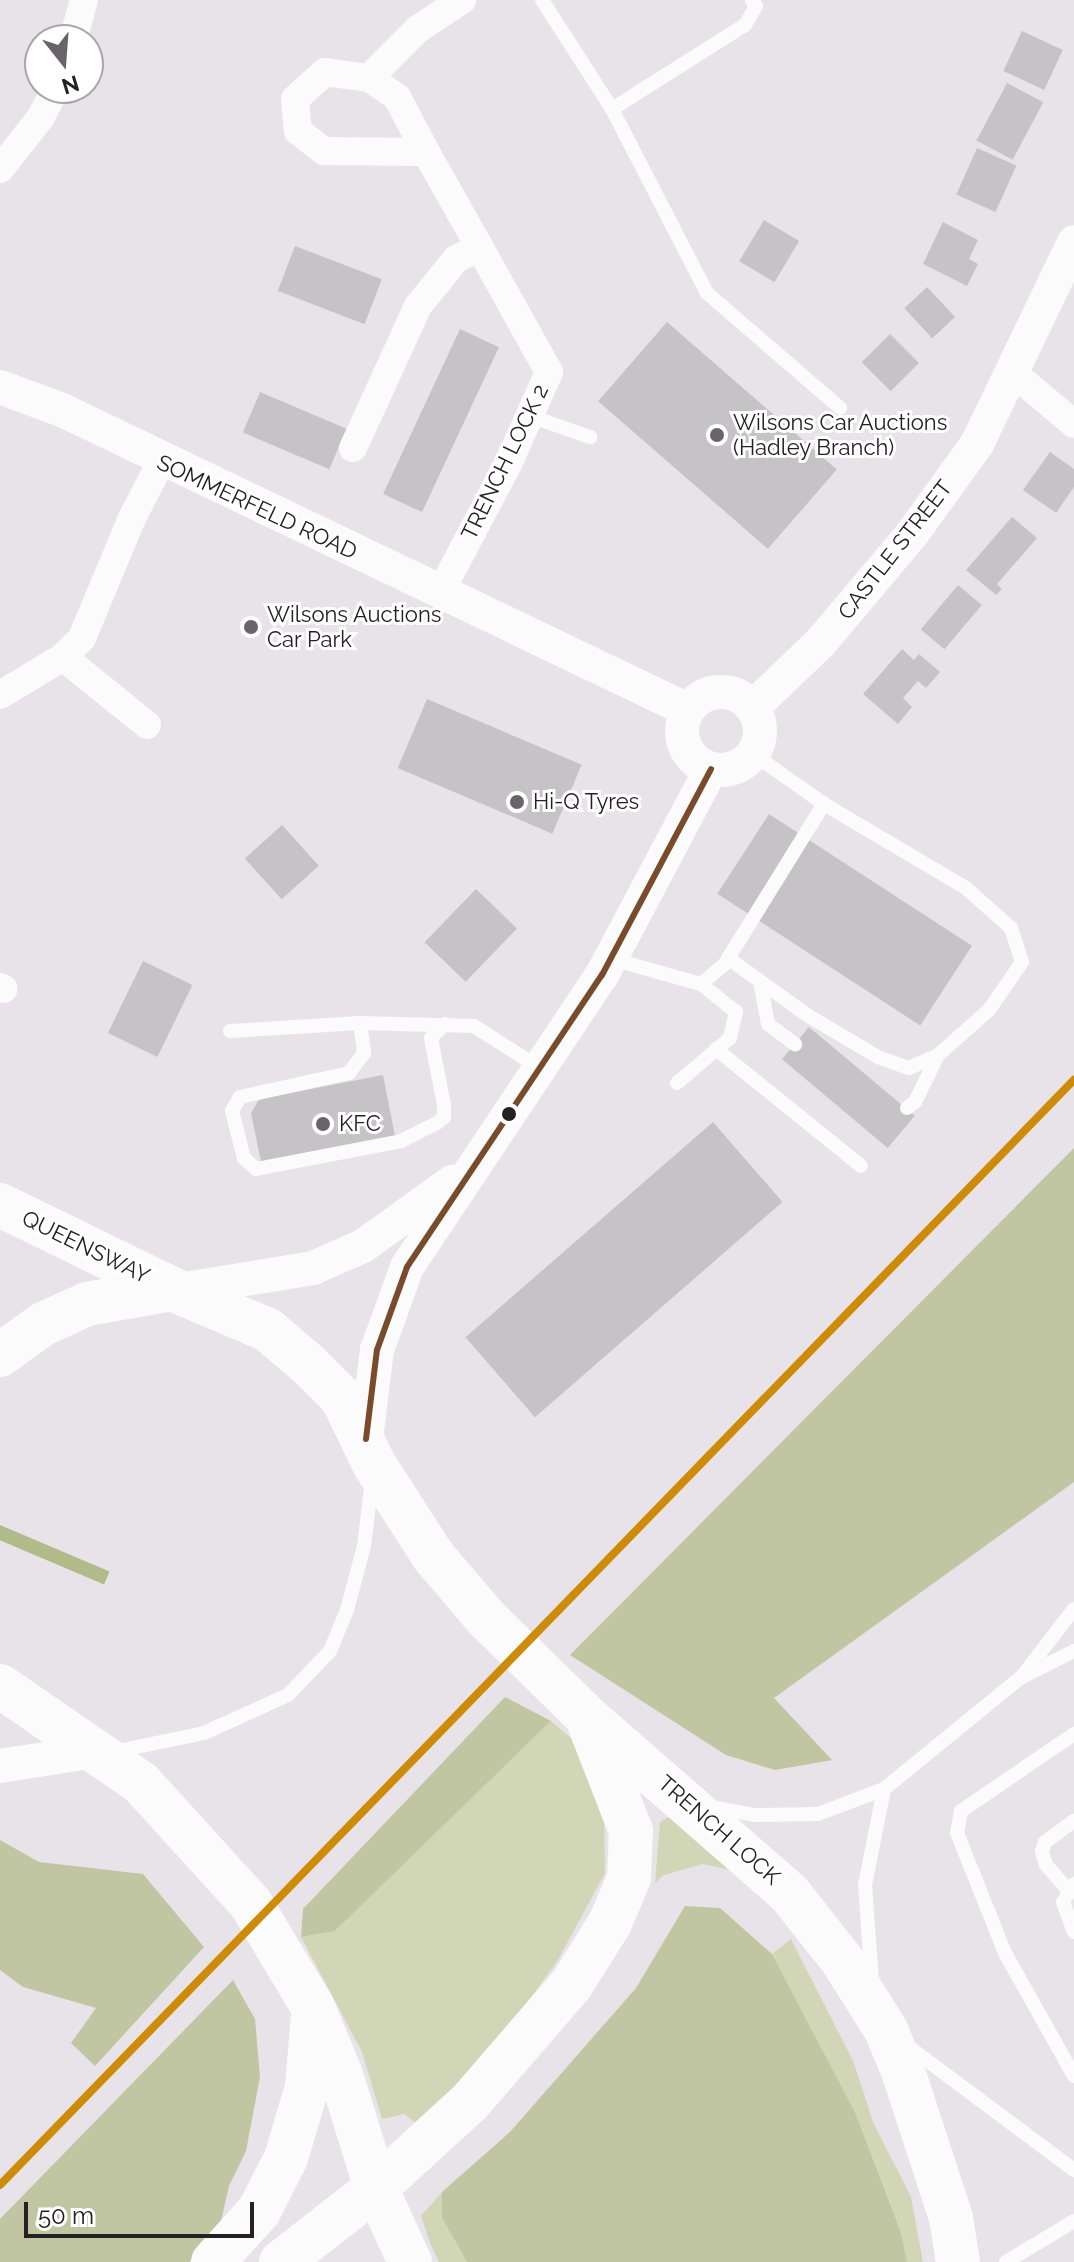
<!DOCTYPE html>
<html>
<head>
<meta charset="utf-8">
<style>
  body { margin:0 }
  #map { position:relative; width:1074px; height:2262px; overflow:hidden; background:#e8e3e8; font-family:Raleway,sans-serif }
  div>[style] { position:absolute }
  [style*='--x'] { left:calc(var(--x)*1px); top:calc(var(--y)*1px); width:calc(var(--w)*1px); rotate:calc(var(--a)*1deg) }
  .green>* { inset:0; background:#d1d7b6 }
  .forest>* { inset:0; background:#bfc6a1 }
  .water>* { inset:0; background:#b1bb8a; transform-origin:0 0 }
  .building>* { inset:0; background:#c6c3c6; transform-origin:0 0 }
  .service>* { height:14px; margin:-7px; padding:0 7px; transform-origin:7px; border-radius:7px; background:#fcfbfc }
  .minor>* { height:28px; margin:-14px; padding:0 14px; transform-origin:14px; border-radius:14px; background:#fcfbfc }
  .tertiary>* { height:34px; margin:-17px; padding:0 17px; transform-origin:17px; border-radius:17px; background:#fcfbfc }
  .tertiary>.ring { margin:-17px; padding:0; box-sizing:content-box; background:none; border:34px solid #fcfbfc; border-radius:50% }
  .trunk>* { height:44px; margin:-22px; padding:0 22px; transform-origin:22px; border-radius:22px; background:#fcfbfc }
  .bus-1>* { height:6px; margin:-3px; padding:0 3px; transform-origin:3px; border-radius:3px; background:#7a4b2a }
  .rail-1>* { height:8px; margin:-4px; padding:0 4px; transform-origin:4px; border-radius:4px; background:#cd8b07 }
  .dots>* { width:22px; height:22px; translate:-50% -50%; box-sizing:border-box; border:4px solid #fff; border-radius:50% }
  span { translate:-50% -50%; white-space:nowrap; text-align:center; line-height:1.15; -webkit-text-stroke:6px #fff; paint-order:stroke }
  .poi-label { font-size:22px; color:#252024 }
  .left { translate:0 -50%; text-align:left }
  .street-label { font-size:22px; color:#252024 }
  .north { position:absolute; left:24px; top:24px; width:80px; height:80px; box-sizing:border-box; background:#fff; border:2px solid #a8a6a7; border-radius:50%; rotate:163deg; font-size:22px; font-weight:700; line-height:32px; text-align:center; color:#252024 }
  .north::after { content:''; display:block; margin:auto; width:28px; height:36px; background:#696469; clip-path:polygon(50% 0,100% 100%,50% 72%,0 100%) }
  .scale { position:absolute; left:24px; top:2202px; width:230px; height:36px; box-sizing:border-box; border:4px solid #252024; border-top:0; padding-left:10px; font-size:24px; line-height:28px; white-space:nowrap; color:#252024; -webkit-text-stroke:6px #fff; paint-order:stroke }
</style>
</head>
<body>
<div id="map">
  <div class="green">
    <i style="clip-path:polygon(551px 1721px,580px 1746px,604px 1802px,605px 1873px,558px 1960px,492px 2051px,419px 2126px,404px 2114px,382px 2119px,362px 2052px,301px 1937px,335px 1931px)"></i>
    <i style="clip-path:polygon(668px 1817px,675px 1820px,730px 1870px,703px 1864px,664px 1875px,655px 1883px,660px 1822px)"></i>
    <i style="clip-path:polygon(791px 1939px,854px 2063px,873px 2122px,911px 2197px,923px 2262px,907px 2262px,901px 2231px,855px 2112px,772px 1954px)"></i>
    <i style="clip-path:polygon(442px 2192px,442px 2218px,467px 2262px,439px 2262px,430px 2243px,421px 2216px)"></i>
  </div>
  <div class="forest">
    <i style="clip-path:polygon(1074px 1148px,1074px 1482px,774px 1698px,832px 1760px,775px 1770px,726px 1755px,570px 1655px)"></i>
    <i style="clip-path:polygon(505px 1697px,551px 1721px,335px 1931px,301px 1937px,303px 1909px)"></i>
    <i style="clip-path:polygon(0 1840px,39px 1862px,143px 1874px,204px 1947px,95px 2066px,71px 2043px,96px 2008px,23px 1987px,0 1970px)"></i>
    <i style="clip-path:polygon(685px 1906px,720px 1908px,772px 1954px,855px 2112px,901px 2232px,907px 2262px,467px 2262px,442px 2218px,442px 2192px,510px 2132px,636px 1988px)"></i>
    <i style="clip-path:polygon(233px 1980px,255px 2019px,260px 2077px,246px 2151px,229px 2186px,218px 2234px,189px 2262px,0 2262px,0 2219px)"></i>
  </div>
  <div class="water">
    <i style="left:0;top:1525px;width:119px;height:14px;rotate:23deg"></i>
  </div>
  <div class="building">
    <i style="left:1022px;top:31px;width:45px;height:44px;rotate:25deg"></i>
    <i style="left:1007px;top:83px;width:41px;height:65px;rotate:28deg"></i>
    <i style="left:977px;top:148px;width:43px;height:51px;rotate:24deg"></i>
    <i style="left:764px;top:220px;width:41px;height:48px;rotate:31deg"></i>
    <i style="clip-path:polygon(943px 222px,978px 240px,969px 259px,978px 264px,967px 286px,923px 264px)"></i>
    <i style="left:295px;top:246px;width:93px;height:48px;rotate:21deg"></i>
    <i style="left:927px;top:287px;width:41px;height:31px;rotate:47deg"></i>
    <i style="left:667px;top:322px;width:225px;height:105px;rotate:41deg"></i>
    <i style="left:460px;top:329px;width:43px;height:182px;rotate:25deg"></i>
    <i style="left:890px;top:334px;width:41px;height:40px;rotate:45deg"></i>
    <i style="left:260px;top:392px;width:94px;height:44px;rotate:23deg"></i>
    <i style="clip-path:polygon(1050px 452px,1074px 469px,1074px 487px,1056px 513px,1023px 490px)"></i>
    <i style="clip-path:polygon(1012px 517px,1037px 538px,997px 584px,1002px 589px,996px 595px,966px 570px)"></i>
    <i style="left:958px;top:585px;width:31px;height:58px;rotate:40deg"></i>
    <i style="clip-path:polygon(902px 649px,914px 660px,919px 654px,940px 672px,926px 688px,918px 681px,903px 698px,912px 707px,898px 724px,863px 694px)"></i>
    <i style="left:427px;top:699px;width:168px;height:75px;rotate:23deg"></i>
    <i style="left:769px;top:814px;width:242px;height:95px;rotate:33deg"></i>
    <i style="left:282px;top:825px;width:55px;height:50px;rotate:48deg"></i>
    <i style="left:476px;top:889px;width:57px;height:74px;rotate:44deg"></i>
    <i style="left:143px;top:961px;width:55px;height:80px;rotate:26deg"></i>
    <i style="left:809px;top:1027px;width:138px;height:42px;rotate:40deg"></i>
    <i style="clip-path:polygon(383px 1075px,395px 1136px,261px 1162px,251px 1113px,259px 1099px)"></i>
    <i style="left:713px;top:1122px;width:106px;height:328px;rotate:49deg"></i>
  </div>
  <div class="service">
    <i style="--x:542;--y:0;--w:130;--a:57.3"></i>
    <i style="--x:612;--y:109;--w:157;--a:-32.3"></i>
    <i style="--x:745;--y:25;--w:22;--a:-60"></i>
    <i style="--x:756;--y:6;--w:7;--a:-124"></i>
    <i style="--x:612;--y:109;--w:207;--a:62.7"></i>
    <i style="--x:707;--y:293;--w:176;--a:40.8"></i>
    <i style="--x:530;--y:416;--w:64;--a:19.3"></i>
    <i style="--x:728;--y:958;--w:97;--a:35.8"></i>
    <i style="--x:807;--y:1015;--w:82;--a:30.6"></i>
    <i style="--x:878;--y:1057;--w:33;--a:20"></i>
    <i style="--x:909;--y:1068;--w:32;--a:-24"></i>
    <i style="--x:938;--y:1055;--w:68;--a:-41.4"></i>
    <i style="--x:989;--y:1010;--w:58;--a:-55.5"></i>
    <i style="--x:1022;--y:962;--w:36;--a:-108"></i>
    <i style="--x:1011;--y:928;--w:60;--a:-138.4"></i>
    <i style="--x:966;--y:888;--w:165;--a:-149.4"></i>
    <i style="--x:824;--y:804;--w:87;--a:-144.8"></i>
    <i style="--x:612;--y:959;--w:92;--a:15.7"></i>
    <i style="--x:701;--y:984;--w:30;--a:-40"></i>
    <i style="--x:724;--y:965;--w:190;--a:-58.2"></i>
    <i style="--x:760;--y:981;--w:44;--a:79.5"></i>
    <i style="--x:768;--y:1024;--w:34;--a:37"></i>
    <i style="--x:360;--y:1023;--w:30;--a:82"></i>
    <i style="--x:364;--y:1053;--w:25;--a:127"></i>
    <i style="--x:349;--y:1073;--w:112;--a:167.6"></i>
    <i style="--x:240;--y:1097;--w:16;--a:120"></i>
    <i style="--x:232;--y:1111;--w:49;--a:75.7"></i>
    <i style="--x:244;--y:1158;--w:16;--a:43"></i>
    <i style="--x:256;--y:1169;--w:148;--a:-10.9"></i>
    <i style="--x:401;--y:1141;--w:40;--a:-26.6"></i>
    <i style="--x:437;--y:1123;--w:9;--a:-41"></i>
    <i style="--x:444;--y:1117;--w:12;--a:-90"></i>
    <i style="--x:444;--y:1105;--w:68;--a:-101"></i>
    <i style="--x:431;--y:1038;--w:20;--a:-45"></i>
    <i style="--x:230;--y:1031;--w:130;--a:-3.5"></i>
    <i style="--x:360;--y:1023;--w:114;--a:1.5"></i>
    <i style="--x:474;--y:1026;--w:76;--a:32.6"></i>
    <i style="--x:716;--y:1049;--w:186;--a:38.9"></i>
    <i style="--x:677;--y:1083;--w:70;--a:-40.3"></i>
    <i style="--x:730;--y:1038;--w:27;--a:-77"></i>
    <i style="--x:736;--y:1012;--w:45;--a:-141.3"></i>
    <i style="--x:907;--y:1108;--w:10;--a:-37"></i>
    <i style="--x:915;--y:1102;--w:52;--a:-63.9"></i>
    <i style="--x:1023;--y:1675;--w:83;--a:-52.3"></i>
    <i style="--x:1074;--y:1734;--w:137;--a:145.7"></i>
    <i style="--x:961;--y:1811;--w:22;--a:100"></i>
    <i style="--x:957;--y:1833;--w:129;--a:68.2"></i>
    <i style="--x:1005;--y:1953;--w:141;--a:60.7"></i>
    <i style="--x:113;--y:1752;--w:93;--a:-11.8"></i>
    <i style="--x:204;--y:1733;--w:92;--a:-24.3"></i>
    <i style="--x:288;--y:1695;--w:61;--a:-46.3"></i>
    <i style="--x:330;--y:1651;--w:44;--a:-67.5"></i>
    <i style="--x:347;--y:1610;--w:66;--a:-75.1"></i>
    <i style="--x:364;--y:1546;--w:66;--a:-83.1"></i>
    <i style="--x:710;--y:1807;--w:46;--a:10.1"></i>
    <i style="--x:755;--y:1815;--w:63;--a:-0.9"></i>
    <i style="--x:818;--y:1814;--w:71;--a:-20.7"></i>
    <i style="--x:884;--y:1789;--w:176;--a:-39.2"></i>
    <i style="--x:1020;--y:1678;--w:60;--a:-26.6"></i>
    <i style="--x:1074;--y:1884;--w:21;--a:121"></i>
    <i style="--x:1063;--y:1902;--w:32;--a:70"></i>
    <i style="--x:1068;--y:1890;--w:33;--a:-131"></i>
    <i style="--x:1046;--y:1865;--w:15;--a:-106"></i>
    <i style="--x:1042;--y:1851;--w:9;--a:-72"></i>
    <i style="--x:1045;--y:1842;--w:36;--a:-36"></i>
    <i style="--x:872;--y:1982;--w:97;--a:-94.1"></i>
    <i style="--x:865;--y:1885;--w:98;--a:-78.8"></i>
    <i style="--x:905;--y:2044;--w:211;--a:36.7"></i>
    <i style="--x:1006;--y:2262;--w:79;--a:-31.1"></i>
  </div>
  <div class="minor">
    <i style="--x:73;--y:40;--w:41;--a:-74.6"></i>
    <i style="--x:369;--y:78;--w:69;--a:-45"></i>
    <i style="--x:418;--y:29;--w:53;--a:-33.4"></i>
    <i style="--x:426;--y:152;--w:62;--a:-117.8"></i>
    <i style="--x:397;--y:97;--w:34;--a:-146"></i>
    <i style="--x:369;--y:78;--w:44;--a:-172.2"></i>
    <i style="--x:325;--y:72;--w:40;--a:138"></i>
    <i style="--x:295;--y:99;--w:32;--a:85"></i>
    <i style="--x:298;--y:131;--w:33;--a:38"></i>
    <i style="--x:324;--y:151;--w:102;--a:0.6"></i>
    <i style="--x:426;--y:152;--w:110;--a:60.6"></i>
    <i style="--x:0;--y:169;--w:66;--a:-51.7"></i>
    <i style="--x:41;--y:117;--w:33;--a:-63"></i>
    <i style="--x:1011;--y:371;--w:82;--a:40.1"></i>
    <i style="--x:353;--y:448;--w:156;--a:-65.4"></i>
    <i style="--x:418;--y:306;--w:60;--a:-51"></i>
    <i style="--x:456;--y:259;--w:26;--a:-25"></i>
    <i style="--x:480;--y:248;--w:142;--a:60.9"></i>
    <i style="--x:549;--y:372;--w:98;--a:114"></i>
    <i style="--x:509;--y:462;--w:148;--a:117.8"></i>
    <i style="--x:63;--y:657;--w:108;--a:39"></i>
    <i style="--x:0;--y:695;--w:74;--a:-31.1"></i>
    <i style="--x:63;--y:657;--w:27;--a:-45"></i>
    <i style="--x:82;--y:638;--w:128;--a:-67.4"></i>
    <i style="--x:131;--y:520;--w:65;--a:-62.7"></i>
    <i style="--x:0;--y:987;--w:4;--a:27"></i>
  </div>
  <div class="tertiary">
    <i style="--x:0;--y:387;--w:66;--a:20.4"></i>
    <i style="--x:62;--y:410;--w:694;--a:25.61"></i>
    <i class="ring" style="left:682px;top:692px;width:44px;height:44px"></i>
    <i style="--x:752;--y:708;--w:95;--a:-43.7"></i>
    <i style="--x:821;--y:642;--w:141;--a:-49.9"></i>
    <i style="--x:912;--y:534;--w:111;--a:-54.2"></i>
    <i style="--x:977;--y:444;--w:224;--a:-64.3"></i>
    <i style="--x:179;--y:1290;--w:136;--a:-9.3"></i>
    <i style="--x:313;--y:1268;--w:55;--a:-23.7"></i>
    <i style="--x:363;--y:1246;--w:110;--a:-35.7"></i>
    <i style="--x:366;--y:1439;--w:90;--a:-83"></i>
    <i style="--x:377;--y:1350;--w:88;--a:-70.1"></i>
    <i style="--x:407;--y:1267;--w:351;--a:-56.3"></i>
    <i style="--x:602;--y:975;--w:233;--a:-62.1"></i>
    <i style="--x:0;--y:1766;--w:97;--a:-8.9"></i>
  </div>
  <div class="trunk">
    <i style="--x:0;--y:1205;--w:191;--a:26"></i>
    <i style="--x:0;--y:1355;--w:53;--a:-35.8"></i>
    <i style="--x:43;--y:1324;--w:48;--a:-24.4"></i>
    <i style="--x:87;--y:1304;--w:86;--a:-10"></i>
    <i style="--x:172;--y:1289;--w:104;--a:23.1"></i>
    <i style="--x:268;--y:1330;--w:52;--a:40.4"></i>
    <i style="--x:308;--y:1364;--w:48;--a:45"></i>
    <i style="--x:342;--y:1398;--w:73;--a:64.1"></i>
    <i style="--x:374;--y:1464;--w:111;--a:57.2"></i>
    <i style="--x:434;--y:1557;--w:82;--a:49.5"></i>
    <i style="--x:487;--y:1619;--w:139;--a:44.4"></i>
    <i style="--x:586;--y:1716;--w:269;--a:41.1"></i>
    <i style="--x:789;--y:1893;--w:85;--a:51.7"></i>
    <i style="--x:842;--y:1960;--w:83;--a:57.8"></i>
    <i style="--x:886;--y:2030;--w:44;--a:67.5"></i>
    <i style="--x:903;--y:2071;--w:155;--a:71.9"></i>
    <i style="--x:951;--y:2218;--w:45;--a:81"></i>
    <i style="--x:0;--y:1686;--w:171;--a:34.5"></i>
    <i style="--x:141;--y:1783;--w:164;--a:47.7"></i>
    <i style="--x:251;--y:1904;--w:120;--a:59"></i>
    <i style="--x:313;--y:2007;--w:74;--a:67.6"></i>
    <i style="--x:341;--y:2075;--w:118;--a:72.8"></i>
    <i style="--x:376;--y:2188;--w:81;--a:65.3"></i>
    <i style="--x:213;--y:2262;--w:69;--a:-48"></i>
    <i style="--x:259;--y:2211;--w:59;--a:-63"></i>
    <i style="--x:286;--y:2158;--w:74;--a:-73.5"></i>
    <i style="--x:307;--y:2087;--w:71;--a:-85.2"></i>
    <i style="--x:281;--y:2262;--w:120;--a:-37.9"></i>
    <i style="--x:376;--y:2188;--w:127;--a:-42.5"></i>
    <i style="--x:470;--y:2102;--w:155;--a:-49.2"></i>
    <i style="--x:571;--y:1985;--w:73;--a:-57.8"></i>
    <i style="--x:610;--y:1923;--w:49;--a:-67.1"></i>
    <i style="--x:629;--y:1878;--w:47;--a:-87.6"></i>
    <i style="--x:631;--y:1831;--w:113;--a:-111.3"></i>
  </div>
  <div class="bus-1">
    <i style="--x:366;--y:1439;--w:90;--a:-83"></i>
    <i style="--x:377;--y:1350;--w:88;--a:-70.1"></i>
    <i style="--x:407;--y:1267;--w:351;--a:-56.3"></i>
    <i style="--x:602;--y:975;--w:233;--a:-62.1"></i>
  </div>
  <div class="rail-1">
    <i style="--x:0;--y:2185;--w:1541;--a:-45.82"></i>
  </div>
  <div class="dots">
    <i style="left:717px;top:435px;background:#696469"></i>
    <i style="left:251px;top:627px;background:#696469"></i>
    <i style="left:517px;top:802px;background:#696469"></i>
    <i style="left:509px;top:1114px;background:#252024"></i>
    <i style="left:323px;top:1124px;background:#696469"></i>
  </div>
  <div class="poi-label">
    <span class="left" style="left:733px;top:435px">Wilsons Car Auctions<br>(Hadley Branch)</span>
    <span class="left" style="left:267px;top:627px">Wilsons Auctions<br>Car Park</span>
    <span class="left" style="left:533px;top:802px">Hi-Q Tyres</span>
    <span class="left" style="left:339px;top:1124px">KFC</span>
  </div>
  <div class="street-label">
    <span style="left:505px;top:462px;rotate:-64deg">TRENCH LOCK 2</span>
    <span style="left:257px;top:507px;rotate:25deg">SOMMERFELD ROAD</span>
    <span style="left:895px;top:550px;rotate:-52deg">CASTLE STREET</span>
    <span style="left:86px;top:1247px;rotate:26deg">QUEENSWAY</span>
    <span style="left:719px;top:1830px;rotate:41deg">TRENCH LOCK</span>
  </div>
  <div class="north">N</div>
  <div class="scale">50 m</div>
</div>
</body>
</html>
